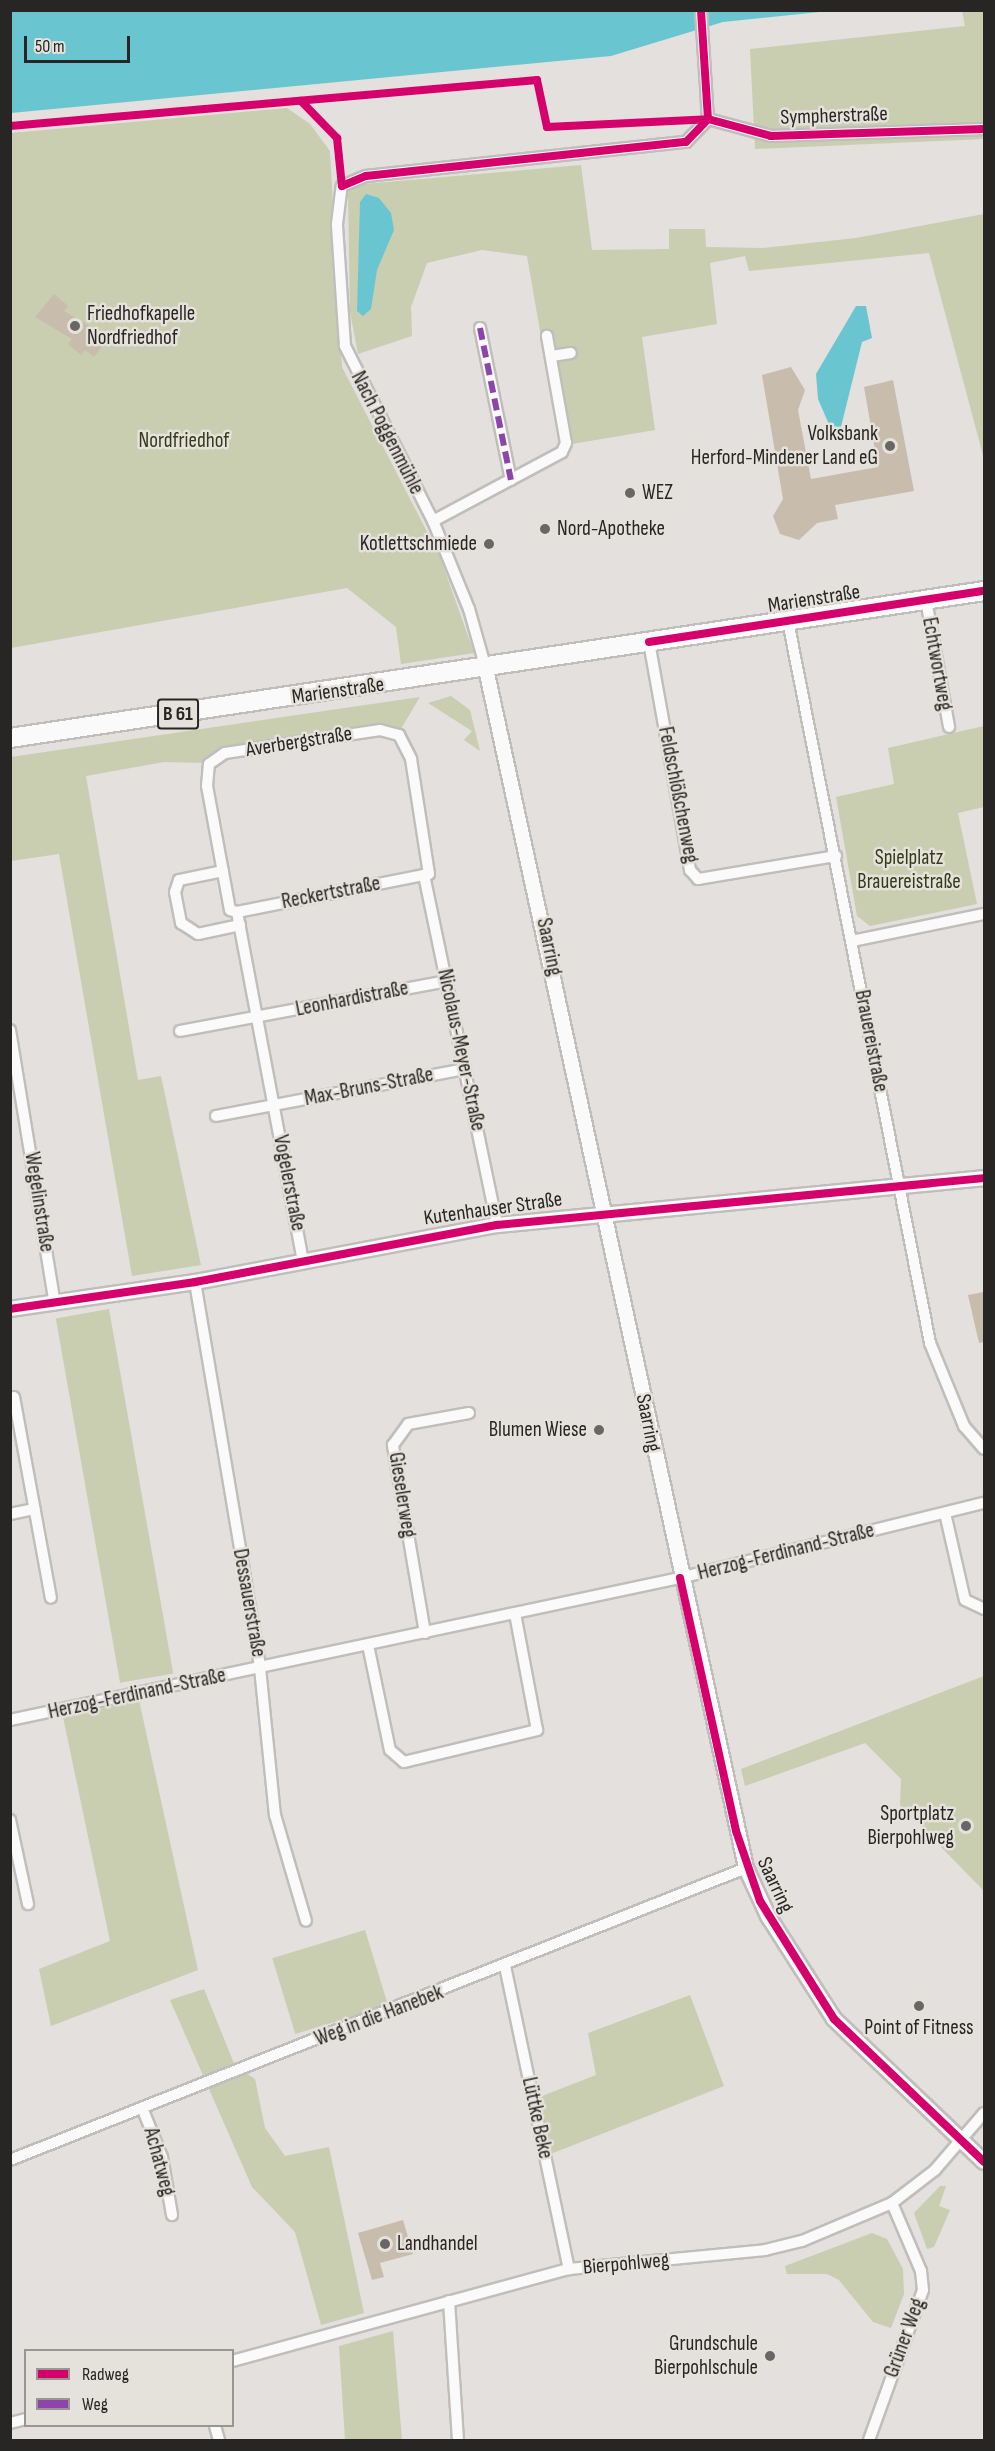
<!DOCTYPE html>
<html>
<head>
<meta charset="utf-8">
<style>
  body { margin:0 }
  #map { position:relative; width:995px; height:2451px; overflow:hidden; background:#e3e0dd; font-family:"Sofia Sans Condensed",sans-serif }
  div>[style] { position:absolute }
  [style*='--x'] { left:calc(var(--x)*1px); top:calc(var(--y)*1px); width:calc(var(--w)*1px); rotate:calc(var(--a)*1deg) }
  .green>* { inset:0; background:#c8ceaf; transform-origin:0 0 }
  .water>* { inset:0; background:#69c6d1 }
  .building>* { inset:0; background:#c8bcac }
  .roads { filter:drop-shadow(2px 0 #c0bebb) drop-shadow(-2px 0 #c0bebb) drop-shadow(0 2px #c0bebb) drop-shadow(0 -2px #c0bebb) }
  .minor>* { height:10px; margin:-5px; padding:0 5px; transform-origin:5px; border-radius:5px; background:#fbfafa }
  .tertiary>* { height:14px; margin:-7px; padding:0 7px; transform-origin:7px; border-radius:7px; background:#fbfafa }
  .primary>* { height:18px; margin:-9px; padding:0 9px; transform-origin:9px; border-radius:9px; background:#fbfafa }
  .quiet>* { height:6px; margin-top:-3px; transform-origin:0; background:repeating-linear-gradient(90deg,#8e44ad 0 12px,transparent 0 18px) }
  .cycleway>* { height:8px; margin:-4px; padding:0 4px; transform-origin:4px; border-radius:4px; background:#d6006c }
  .dots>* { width:16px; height:16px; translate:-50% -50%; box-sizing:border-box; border:3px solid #e5e1db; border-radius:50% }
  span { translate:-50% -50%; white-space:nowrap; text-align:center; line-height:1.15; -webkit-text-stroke:5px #e5e1db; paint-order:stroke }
  .shield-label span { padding:2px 4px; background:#e5e1db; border:2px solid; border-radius:4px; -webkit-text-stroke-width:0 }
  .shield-label { font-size:20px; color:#282624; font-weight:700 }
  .street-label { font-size:21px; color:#282624 }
  .poi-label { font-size:21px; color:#282624 }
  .left { translate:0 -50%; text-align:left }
  .right { translate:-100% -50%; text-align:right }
  .park-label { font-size:21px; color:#333b17 }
  .frame { position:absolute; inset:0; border:12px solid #282624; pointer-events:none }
  .legend { position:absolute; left:24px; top:2349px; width:210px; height:78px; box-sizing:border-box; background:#e5e1db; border:2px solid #999692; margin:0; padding:8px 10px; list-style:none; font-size:18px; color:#282624 }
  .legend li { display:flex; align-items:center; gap:12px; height:30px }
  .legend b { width:30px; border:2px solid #999692 }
  .scale { position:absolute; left:24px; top:36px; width:106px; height:27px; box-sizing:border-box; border:3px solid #282624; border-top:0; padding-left:8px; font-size:18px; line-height:21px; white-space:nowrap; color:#282624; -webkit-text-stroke:4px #e5e1db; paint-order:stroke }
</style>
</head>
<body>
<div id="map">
  <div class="green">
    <i style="clip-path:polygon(962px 11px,984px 11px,984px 139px,755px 149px,750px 49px,965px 26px)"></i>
    <i style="clip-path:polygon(287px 108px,310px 124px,330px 151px,342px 367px,440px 557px,474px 653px,401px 664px,396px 627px,347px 588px,11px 648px,11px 133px)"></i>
    <i style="clip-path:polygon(581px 165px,592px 250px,669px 249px,669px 229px,705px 229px,706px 247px,763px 248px,856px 238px,984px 214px,984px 459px,929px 253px,749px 271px,745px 256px,710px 263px,717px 324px,642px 337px,655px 430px,560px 446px,527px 256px,482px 250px,427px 263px,411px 307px,412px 336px,358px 354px,350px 312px,348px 192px,353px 185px)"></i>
    <i style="clip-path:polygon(451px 696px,470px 710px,480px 751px,464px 740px,472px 731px,428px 703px)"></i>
    <i style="clip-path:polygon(420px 697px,399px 732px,221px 750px,204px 763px,164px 762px,86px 776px,138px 1080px,161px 1076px,201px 1265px,132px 1276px,59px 854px,11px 861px,11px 757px)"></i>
    <i style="clip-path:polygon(984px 726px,984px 807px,958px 813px,977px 904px,870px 926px,857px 916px,836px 797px,894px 784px,888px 748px)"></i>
    <i style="left:109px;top:1309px;width:370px;height:54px;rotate:80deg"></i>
    <i style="clip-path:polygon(984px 1676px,984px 1891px,900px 1805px,901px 1779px,865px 1743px,745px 1786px,741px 1769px)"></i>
    <i style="clip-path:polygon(139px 1700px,198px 1970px,51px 2026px,39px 1969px,110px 1941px,63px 1717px)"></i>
    <i style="left:365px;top:1930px;width:79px;height:97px;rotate:73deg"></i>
    <i style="clip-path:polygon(204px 1989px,235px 2066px,255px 2079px,265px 2128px,285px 2156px,329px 2147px,364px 2313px,321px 2325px,295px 2232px,252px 2187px,170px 2000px)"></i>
    <i style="clip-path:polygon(690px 1995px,724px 2086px,548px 2155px,537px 2098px,596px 2075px,588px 2033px)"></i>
    <i style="clip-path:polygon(940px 2186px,946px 2186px,939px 2206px,950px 2210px,934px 2247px,927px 2249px,914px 2213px)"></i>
    <i style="clip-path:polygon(872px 2233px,887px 2239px,903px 2269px,904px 2294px,891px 2328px,873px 2322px,839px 2280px,827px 2274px,787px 2274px,785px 2266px)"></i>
    <i style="clip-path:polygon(393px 2331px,402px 2440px,345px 2440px,339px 2346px)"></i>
  </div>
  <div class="water">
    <i style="clip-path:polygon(11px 11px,829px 11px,723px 22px,611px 56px,11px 113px)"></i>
    <i style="clip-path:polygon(366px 194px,379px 198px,391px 213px,394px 230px,377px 270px,371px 309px,363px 316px,357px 311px,360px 202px)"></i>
    <i style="clip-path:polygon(856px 306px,866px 306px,872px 338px,862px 342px,837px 443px,818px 399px,816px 374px)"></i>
  </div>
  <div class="building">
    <i style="clip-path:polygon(54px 294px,68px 306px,64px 311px,100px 332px,96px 337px,104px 344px,94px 357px,85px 350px,81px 355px,68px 344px,72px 339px,35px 317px)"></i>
    <i style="clip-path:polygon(791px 367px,805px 390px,798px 410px,811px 479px,878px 467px,864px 387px,893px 380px,914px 491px,835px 505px,838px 519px,817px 523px,799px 540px,780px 534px,773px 516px,783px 499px,762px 375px)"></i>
    <i style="clip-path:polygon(984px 1292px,984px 1342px,979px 1343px,968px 1295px)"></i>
    <i style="clip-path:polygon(403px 2220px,413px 2254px,380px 2263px,384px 2277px,372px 2280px,358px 2233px)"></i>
  </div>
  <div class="roads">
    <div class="minor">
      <i style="--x:708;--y:119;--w:65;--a:15.1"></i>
      <i style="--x:771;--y:136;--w:213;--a:-1.9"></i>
      <i style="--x:480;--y:328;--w:155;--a:78.5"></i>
      <i style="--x:552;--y:356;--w:19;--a:-9"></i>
      <i style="--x:433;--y:521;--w:146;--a:-28.1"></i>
      <i style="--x:562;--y:452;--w:10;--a:-66"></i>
      <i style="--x:566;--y:443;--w:109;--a:-100.1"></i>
      <i style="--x:926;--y:600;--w:129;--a:79.7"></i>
      <i style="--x:788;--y:621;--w:736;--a:78.87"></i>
      <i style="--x:930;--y:1343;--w:90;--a:67.7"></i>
      <i style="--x:964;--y:1426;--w:30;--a:49"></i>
      <i style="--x:649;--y:642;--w:232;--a:79.8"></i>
      <i style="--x:690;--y:870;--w:12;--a:48"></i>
      <i style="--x:698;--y:879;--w:140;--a:-9.5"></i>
      <i style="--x:486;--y:669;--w:62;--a:-105.8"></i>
      <i style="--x:469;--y:609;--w:95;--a:-112.2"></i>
      <i style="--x:433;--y:521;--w:196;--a:-116.7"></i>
      <i style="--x:345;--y:346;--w:122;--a:-93.8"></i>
      <i style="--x:337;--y:224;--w:38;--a:-83"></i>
      <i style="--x:342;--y:186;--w:26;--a:-23"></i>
      <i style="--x:366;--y:176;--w:322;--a:-6.1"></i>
      <i style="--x:686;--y:142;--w:32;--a:-46"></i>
      <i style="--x:708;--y:119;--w:109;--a:-93.7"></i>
      <i style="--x:223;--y:871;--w:45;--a:168.4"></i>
      <i style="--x:179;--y:880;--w:13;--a:108"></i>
      <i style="--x:175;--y:892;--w:32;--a:79"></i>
      <i style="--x:181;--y:923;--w:20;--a:33"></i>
      <i style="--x:198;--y:934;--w:43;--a:-12.1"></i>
      <i style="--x:424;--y:875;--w:358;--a:78.2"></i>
      <i style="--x:237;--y:912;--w:7;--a:-164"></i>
      <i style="--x:230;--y:910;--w:126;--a:-100.5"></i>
      <i style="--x:207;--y:786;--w:22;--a:-85"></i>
      <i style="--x:209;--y:764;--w:19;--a:-35"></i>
      <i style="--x:225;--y:753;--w:157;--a:-8.4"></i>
      <i style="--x:380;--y:730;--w:20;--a:15"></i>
      <i style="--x:399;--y:735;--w:27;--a:63"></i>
      <i style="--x:411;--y:759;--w:116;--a:81.1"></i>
      <i style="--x:429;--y:874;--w:5;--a:169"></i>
      <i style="--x:237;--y:912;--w:354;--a:79.3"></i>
      <i style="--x:237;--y:912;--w:191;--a:-11.2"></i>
      <i style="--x:852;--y:941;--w:135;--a:-11.6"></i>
      <i style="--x:10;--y:1030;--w:278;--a:80.7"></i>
      <i style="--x:180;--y:1031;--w:271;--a:-10.6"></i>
      <i style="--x:216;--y:1116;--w:253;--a:-10.7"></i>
      <i style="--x:195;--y:1282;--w:391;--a:80.4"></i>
      <i style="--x:260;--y:1668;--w:148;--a:84.2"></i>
      <i style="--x:275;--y:1815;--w:110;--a:73.7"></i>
      <i style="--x:14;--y:1397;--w:204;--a:79.6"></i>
      <i style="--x:945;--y:1513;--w:89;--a:77.1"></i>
      <i style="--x:965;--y:1600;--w:21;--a:25"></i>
      <i style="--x:10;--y:1514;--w:25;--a:-12"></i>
      <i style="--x:425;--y:1633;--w:191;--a:-99.7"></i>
      <i style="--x:393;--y:1445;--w:26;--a:-54"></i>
      <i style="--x:408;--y:1424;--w:62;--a:-10.2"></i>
      <i style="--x:368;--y:1645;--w:107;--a:78.2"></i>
      <i style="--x:390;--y:1750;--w:18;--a:41"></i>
      <i style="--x:404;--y:1762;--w:137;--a:-13.5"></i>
      <i style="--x:537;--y:1730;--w:118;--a:-100.7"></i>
      <i style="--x:10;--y:1720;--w:685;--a:-11.97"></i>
      <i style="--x:680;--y:1578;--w:313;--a:-13.9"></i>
      <i style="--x:10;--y:1820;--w:86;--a:77.9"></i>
      <i style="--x:505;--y:1966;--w:310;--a:78.1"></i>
      <i style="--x:143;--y:2110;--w:51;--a:68"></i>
      <i style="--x:162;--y:2157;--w:59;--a:80.2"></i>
      <i style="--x:10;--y:2160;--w:792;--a:-21.64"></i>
      <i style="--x:449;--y:2301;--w:139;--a:86.3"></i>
      <i style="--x:232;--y:2361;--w:349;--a:-15.3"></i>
      <i style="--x:569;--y:2269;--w:197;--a:-5.5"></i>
      <i style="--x:765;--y:2250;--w:38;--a:-14"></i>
      <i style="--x:802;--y:2241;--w:98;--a:-22.9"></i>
      <i style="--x:892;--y:2203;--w:54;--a:-37.5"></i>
      <i style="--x:935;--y:2170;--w:75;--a:-49.3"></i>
      <i style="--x:10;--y:2423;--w:16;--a:-14"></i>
      <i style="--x:215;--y:2426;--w:15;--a:74"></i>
      <i style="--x:869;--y:2440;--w:159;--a:-70.2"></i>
      <i style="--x:923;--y:2290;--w:19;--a:-96"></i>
      <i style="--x:921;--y:2271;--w:74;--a:-113.1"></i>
    </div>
    <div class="tertiary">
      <i style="--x:486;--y:669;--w:1227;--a:77.76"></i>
      <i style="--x:746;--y:1868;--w:53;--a:65.4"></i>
      <i style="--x:768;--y:1916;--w:122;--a:57.3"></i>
      <i style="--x:834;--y:2019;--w:207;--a:43.6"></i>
      <i style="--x:10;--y:1309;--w:187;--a:-8.3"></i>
      <i style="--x:195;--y:1282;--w:307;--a:-10.7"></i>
      <i style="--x:497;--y:1225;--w:489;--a:-5.5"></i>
    </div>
    <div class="primary">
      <i style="--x:10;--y:738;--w:985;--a:-8.58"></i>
    </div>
  </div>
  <div class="quiet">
    <i style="--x:480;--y:328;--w:155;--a:78.5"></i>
  </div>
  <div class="cycleway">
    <i style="--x:301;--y:101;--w:52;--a:45.8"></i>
    <i style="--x:337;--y:138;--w:48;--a:84.1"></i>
    <i style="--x:708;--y:119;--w:65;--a:15.1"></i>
    <i style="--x:771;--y:136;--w:213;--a:-1.9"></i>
    <i style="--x:10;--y:126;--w:529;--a:-4.99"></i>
    <i style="--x:537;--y:80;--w:48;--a:78"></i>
    <i style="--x:547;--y:127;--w:161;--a:-2.8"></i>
    <i style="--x:342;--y:186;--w:26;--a:-23"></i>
    <i style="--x:366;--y:176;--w:322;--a:-6.1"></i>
    <i style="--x:686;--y:142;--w:32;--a:-46"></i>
    <i style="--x:708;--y:119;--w:109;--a:-93.7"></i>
    <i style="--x:649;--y:642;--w:339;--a:-8.7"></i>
    <i style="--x:10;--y:1309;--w:187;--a:-8.3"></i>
    <i style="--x:195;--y:1282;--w:307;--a:-10.7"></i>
    <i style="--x:497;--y:1225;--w:489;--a:-5.5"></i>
    <i style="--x:680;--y:1578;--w:259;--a:77.5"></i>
    <i style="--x:736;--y:1831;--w:74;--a:71.1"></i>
    <i style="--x:760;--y:1901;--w:139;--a:57.9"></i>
    <i style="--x:834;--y:2019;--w:207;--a:43.6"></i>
  </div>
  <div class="dots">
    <i style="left:75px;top:326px;background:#696765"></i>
    <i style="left:890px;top:446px;background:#696765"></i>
    <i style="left:630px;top:493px;background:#696765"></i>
    <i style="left:545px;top:529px;background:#696765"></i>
    <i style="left:489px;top:544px;background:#696765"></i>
    <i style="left:599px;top:1430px;background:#696765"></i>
    <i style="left:966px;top:1826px;background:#696765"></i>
    <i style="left:919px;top:2006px;background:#696765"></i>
    <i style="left:385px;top:2244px;background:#696765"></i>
    <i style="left:770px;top:2356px;background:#696765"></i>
  </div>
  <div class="shield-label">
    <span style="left:178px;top:714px">B 61</span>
  </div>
  <div class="street-label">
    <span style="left:834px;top:116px;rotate:-2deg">Sympherstraße</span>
    <span style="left:387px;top:433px;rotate:63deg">Nach Poggenmühle</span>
    <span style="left:814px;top:599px;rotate:-9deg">Marienstraße</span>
    <span style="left:937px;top:664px;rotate:80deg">Echtwortweg</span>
    <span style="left:338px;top:691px;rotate:-8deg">Marienstraße</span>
    <span style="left:299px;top:742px;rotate:-9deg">Averbergstraße</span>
    <span style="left:678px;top:795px;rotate:79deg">Feldschlößchenweg</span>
    <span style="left:331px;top:893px;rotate:-11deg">Reckertstraße</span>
    <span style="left:549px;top:947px;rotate:78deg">Saarring</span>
    <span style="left:352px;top:999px;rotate:-11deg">Leonhardistraße</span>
    <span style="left:871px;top:1041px;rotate:79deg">Brauereistraße</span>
    <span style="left:461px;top:1050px;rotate:78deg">Nicolaus-Meyer-Straße</span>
    <span style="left:369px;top:1087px;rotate:-11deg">Max-Bruns-Straße</span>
    <span style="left:289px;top:1183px;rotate:79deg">Vogelerstraße</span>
    <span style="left:39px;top:1202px;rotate:81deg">Wegelinstraße</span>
    <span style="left:493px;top:1209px;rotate:-8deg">Kutenhauser Straße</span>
    <span style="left:648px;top:1423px;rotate:79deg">Saarring</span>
    <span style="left:402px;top:1495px;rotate:81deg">Gieselerweg</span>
    <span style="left:786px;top:1552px;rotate:-14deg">Herzog-Ferdinand-Straße</span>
    <span style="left:249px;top:1603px;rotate:80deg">Dessauerstraße</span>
    <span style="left:137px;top:1694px;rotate:-12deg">Herzog-Ferdinand-Straße</span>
    <span style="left:775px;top:1885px;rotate:65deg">Saarring</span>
    <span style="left:379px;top:2016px;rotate:-21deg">Weg in die Hanebek</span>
    <span style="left:537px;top:2118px;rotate:78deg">Lüttke Beke</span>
    <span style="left:159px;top:2162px;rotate:75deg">Achatweg</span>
    <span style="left:626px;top:2264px;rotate:-5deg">Bierpohlweg</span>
    <span style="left:905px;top:2338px;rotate:-70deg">Grüner Weg</span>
  </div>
  <div class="poi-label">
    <span class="left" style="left:87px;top:326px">Friedhofkapelle<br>Nordfriedhof</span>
    <span class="right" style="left:878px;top:446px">Volksbank<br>Herford-Mindener Land eG</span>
    <span class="left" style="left:642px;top:493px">WEZ</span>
    <span class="left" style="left:557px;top:529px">Nord-Apotheke</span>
    <span class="right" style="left:477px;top:544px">Kotlettschmiede</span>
    <span class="right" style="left:587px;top:1430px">Blumen Wiese</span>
    <span class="right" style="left:954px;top:1826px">Sportplatz<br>Bierpohlweg</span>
    <span style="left:919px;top:2028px">Point of Fitness</span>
    <span class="left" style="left:397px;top:2244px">Landhandel</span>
    <span class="right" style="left:758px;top:2356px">Grundschule<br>Bierpohlschule</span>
  </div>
  <div class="park-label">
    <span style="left:184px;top:441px">Nordfriedhof</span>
    <span style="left:909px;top:870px">Spielplatz<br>Brauereistraße</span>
  </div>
  <div class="frame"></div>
  <ul class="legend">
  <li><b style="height:8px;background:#d6006c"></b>Radweg</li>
  <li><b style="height:8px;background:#8e44ad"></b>Weg</li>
  </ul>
  <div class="scale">50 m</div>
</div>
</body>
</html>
